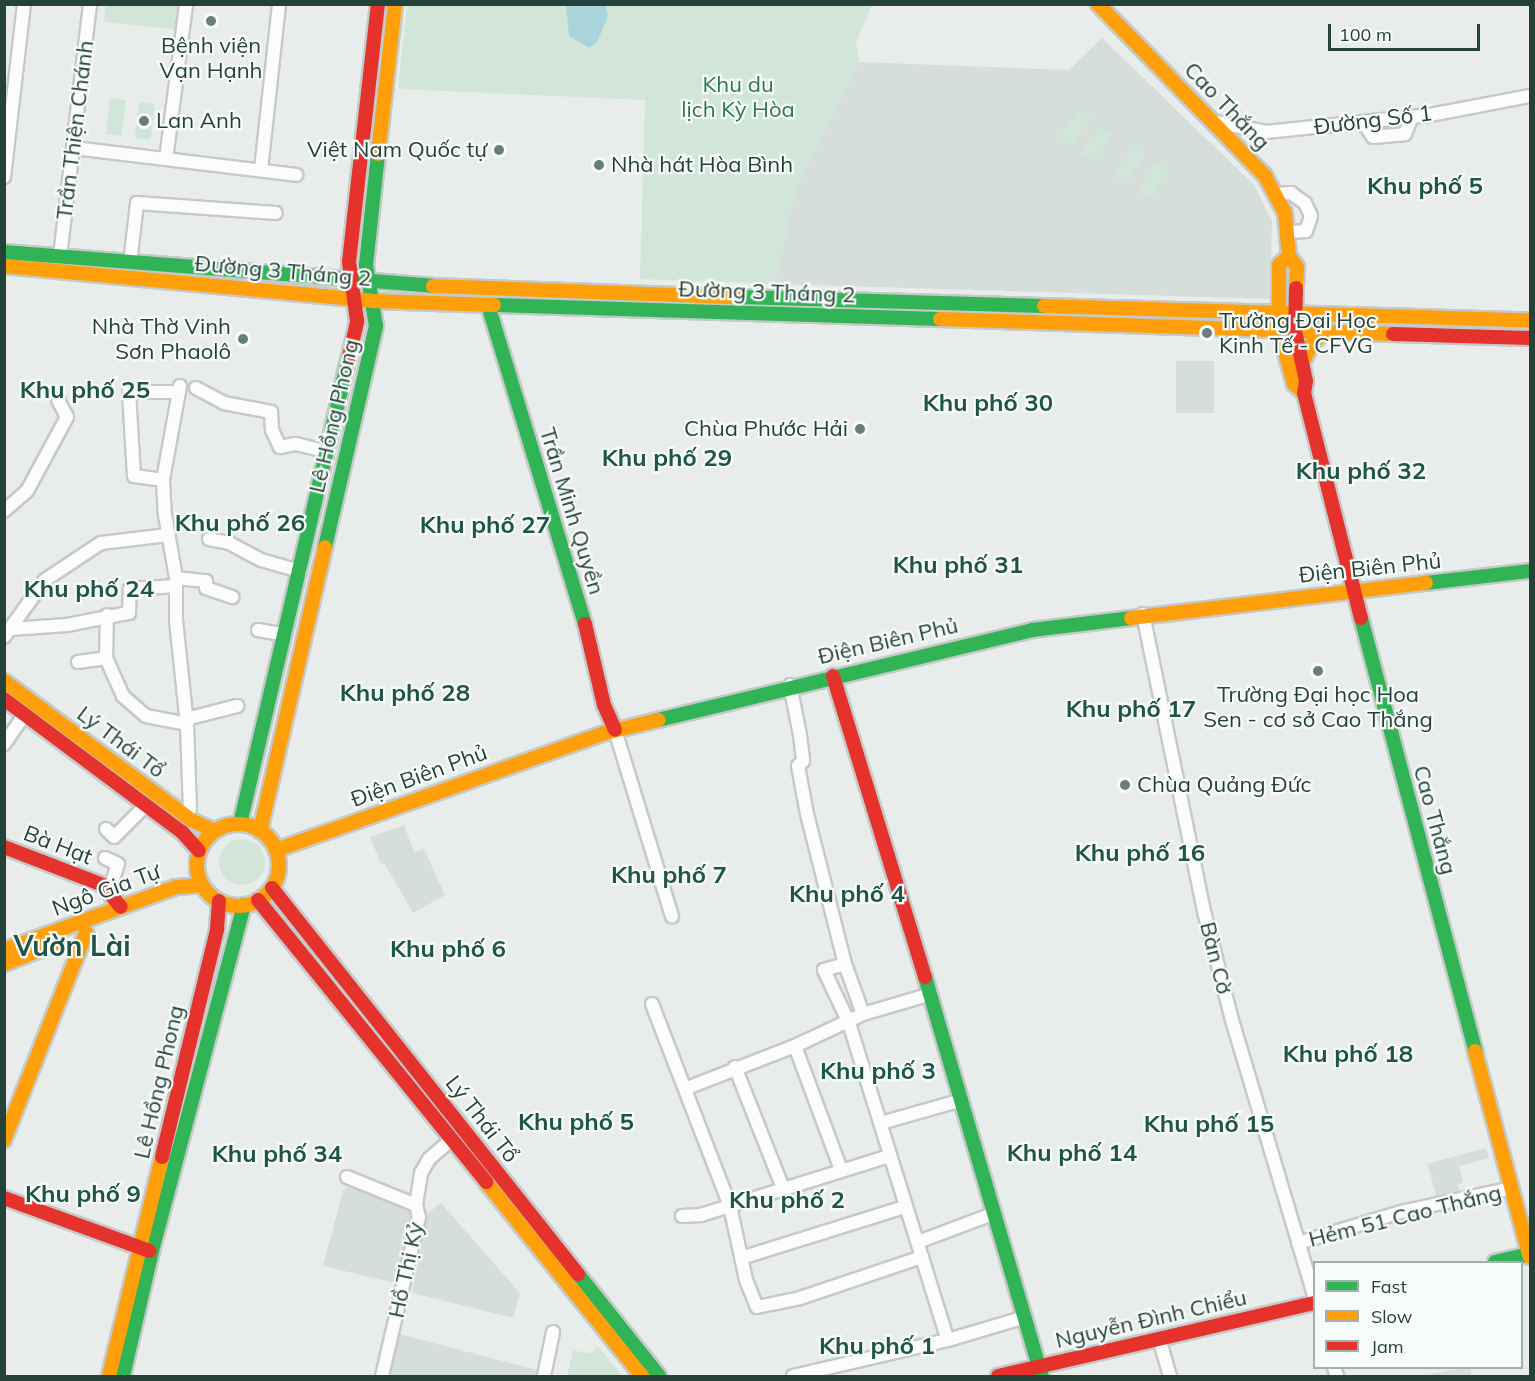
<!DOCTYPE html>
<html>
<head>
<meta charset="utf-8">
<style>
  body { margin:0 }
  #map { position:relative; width:1535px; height:1381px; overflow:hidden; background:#e8edeb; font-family:Mulish,sans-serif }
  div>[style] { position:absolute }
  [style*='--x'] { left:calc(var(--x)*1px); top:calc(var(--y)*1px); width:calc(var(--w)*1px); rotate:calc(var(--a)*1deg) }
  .built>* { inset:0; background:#d6dedb; transform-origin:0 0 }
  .green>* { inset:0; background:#d1e6d8; transform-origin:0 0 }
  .round { border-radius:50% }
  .water>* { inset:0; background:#a9d4db }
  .roads { filter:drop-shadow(2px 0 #c5cac8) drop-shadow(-2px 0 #c5cac8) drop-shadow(0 2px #c5cac8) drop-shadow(0 -2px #c5cac8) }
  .street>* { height:12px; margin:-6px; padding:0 6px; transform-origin:6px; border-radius:6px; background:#fcfcfc }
  .fast>* { height:14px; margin:-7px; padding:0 7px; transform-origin:7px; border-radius:7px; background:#30b455 }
  .slow>* { height:14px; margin:-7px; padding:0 7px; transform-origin:7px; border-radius:7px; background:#ff9f0a }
  .slow>.ring { margin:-7px; padding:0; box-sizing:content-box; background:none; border:14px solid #ff9f0a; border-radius:50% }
  .jam>* { height:14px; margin:-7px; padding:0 7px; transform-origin:7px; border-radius:7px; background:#e5322d }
  .dots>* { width:16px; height:16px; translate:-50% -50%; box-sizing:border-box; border:3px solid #f7fbf9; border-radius:50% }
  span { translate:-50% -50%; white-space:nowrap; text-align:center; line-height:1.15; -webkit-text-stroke:4.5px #f7fbf9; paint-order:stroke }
  .poi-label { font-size:22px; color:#24423a }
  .left { translate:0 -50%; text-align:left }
  .right { translate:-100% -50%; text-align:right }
  .park-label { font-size:22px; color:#2d7a4b }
  .street-label { font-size:22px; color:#24423a }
  .neighbourhood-label { font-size:24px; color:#1f5548; font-weight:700 }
  .district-label { font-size:28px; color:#1f5548; font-weight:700 }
  .frame { position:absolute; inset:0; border:6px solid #24423a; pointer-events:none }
  .legend { position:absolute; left:1313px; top:1261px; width:210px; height:108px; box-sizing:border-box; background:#f7fbf9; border:2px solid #a3b1ad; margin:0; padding:8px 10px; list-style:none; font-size:18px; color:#24423a }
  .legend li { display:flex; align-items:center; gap:12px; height:30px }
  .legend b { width:30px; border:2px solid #a3b1ad }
  .scale { position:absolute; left:1328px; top:24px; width:152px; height:27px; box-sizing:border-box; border:3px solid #24423a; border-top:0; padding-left:8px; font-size:18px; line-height:21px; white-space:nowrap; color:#24423a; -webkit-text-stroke:4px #f7fbf9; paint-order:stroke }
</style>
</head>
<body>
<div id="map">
  <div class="built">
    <i style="clip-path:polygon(1102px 38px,1254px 185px,1272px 221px,1270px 299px,775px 284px,795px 190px,859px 62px,1069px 70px)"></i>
    <i style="left:1176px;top:361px;width:38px;height:52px"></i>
    <i style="clip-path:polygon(404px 825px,414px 852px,424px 849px,445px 895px,413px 913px,384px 863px,381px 864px,370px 837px)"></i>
    <i style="clip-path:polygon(1486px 1148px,1489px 1158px,1459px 1166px,1463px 1182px,1458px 1184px,1461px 1195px,1438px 1201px,1427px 1164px)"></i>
    <i style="clip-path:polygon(348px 1187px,414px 1208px,400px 1284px,323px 1266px,343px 1191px)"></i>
    <i style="clip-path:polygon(441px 1203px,520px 1293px,513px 1318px,412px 1293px,427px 1214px)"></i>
    <i style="clip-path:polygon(396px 1333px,540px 1371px,539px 1376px,387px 1376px)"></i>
    <i style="clip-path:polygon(1462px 1368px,1470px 1368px,1472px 1376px,1421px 1376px)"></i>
  </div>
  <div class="green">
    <i style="clip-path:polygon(106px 5px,183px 5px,180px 30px,104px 22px)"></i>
    <i style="clip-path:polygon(407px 5px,872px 5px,856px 42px,859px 62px,795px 190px,775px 284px,640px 279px,645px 100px,398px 89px)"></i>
    <i style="left:110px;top:98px;width:16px;height:36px;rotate:7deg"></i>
    <i style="left:139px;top:102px;width:16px;height:36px;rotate:7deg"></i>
    <i style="left:1079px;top:110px;width:15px;height:33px;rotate:37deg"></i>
    <i style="left:1101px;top:127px;width:14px;height:33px;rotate:39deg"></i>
    <i style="left:1134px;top:146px;width:14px;height:37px;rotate:34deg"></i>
    <i style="left:1156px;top:162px;width:14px;height:34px;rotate:30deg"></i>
    <i class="round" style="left:219px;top:839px;width:46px;height:46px"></i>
    <i style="clip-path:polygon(598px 1346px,622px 1376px,567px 1376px,573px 1350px,590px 1354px)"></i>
  </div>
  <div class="water">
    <i style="clip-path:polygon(566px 5px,606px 5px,608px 16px,597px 42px,589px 48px,569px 36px)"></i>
  </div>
  <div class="roads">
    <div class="street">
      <i style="--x:1216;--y:122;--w:51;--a:11.3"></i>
      <i style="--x:1266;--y:132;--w:165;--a:-5.9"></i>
      <i style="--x:1430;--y:115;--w:102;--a:-10.8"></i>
      <i style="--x:1363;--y:122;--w:18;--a:56"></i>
      <i style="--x:1373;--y:137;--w:32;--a:-5"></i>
      <i style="--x:1405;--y:134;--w:18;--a:-68"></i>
      <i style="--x:74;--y:148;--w:224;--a:6.9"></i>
      <i style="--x:166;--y:159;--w:156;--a:-82.6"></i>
      <i style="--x:261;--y:170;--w:167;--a:-83.8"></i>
      <i style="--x:4;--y:177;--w:174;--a:-83.4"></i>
      <i style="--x:1276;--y:194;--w:15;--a:-4"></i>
      <i style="--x:1291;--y:193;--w:17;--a:36"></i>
      <i style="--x:1305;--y:203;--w:14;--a:65"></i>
      <i style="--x:1311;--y:216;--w:16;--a:108"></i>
      <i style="--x:1306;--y:231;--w:17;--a:177"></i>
      <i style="--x:60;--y:256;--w:254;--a:-83.2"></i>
      <i style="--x:130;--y:263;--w:60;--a:-83.3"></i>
      <i style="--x:137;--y:203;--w:139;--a:4.1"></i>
      <i style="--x:180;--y:386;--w:96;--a:100.3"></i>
      <i style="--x:163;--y:480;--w:35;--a:87"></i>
      <i style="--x:165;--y:515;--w:64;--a:80.1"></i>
      <i style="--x:176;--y:578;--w:42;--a:90"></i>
      <i style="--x:176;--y:620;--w:105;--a:84"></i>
      <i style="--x:187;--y:724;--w:85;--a:88"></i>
      <i style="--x:190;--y:809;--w:8;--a:120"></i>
      <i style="--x:196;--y:388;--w:32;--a:28"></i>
      <i style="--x:224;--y:403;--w:48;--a:10.8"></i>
      <i style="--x:271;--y:412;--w:18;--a:87"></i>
      <i style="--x:272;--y:430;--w:19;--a:65"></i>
      <i style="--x:280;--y:447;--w:16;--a:-11"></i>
      <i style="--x:296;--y:444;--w:32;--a:14"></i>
      <i style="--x:163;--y:480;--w:29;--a:-172"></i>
      <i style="--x:134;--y:476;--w:84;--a:-93.4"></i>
      <i style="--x:129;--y:392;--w:50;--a:0"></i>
      <i style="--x:4;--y:511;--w:30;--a:-41"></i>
      <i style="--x:27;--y:491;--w:84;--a:-61.6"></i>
      <i style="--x:67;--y:417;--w:19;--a:-118"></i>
      <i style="--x:209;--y:539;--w:20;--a:11"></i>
      <i style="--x:229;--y:543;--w:36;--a:28"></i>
      <i style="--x:261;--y:560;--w:41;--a:15.8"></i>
      <i style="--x:176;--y:578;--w:30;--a:6"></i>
      <i style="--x:206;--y:581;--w:7;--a:90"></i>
      <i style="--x:206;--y:588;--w:28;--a:19"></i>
      <i style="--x:1143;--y:614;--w:307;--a:78.4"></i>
      <i style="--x:1205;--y:915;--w:108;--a:75.6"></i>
      <i style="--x:1232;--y:1020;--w:287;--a:73.4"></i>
      <i style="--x:107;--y:615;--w:43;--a:91.3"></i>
      <i style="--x:106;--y:658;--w:42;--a:65.9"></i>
      <i style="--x:123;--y:696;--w:30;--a:41"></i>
      <i style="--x:146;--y:716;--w:42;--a:11"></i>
      <i style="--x:10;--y:629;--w:57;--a:-4"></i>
      <i style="--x:67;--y:625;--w:63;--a:-11"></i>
      <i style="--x:129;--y:613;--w:24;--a:-88"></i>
      <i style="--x:130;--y:589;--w:46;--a:-3.7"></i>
      <i style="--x:258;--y:630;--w:27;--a:10"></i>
      <i style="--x:4;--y:637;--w:70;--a:-54.3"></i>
      <i style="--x:45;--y:580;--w:67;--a:-33.5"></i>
      <i style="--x:101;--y:543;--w:67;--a:-6.8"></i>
      <i style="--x:78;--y:662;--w:28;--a:-8"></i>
      <i style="--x:790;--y:685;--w:51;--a:78.7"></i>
      <i style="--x:800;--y:735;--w:26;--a:83"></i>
      <i style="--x:803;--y:761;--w:7;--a:135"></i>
      <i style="--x:798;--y:766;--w:49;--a:79.4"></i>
      <i style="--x:807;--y:814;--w:155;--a:75.8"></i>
      <i style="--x:845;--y:964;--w:53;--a:70.2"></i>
      <i style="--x:186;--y:719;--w:53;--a:-14.3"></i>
      <i style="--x:615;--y:730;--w:195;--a:73"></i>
      <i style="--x:4;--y:744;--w:37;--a:-55"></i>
      <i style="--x:106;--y:829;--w:11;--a:45"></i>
      <i style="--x:114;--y:837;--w:45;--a:-45"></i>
      <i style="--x:105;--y:858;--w:14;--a:25"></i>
      <i style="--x:118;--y:864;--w:26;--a:108"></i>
      <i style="--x:845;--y:964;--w:22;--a:164"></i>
      <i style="--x:824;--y:970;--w:59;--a:64.7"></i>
      <i style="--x:849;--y:1023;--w:332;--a:72.7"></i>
      <i style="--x:652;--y:1004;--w:217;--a:68.9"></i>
      <i style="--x:730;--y:1206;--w:76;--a:77.8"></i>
      <i style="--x:746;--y:1280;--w:29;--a:68"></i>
      <i style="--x:757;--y:1307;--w:44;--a:-11.8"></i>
      <i style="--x:800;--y:1298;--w:129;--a:-18.6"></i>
      <i style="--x:795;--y:1046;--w:132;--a:69.6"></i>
      <i style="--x:735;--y:1067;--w:130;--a:68.4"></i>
      <i style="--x:687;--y:1088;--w:116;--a:-21.3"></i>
      <i style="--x:795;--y:1046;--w:75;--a:-25.2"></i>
      <i style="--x:863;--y:1014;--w:71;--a:-16.4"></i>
      <i style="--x:881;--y:1123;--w:84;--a:-15.9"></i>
      <i style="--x:347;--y:1177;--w:74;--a:22.1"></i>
      <i style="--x:682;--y:1216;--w:19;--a:-3"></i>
      <i style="--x:701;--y:1215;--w:197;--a:-17.4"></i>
      <i style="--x:918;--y:1242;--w:82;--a:-20.6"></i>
      <i style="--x:1298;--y:1243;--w:112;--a:-16.7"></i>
      <i style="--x:1405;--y:1211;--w:109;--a:-12.1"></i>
      <i style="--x:741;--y:1258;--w:172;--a:-17.3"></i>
      <i style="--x:1159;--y:1338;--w:40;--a:74"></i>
      <i style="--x:1334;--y:1368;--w:9;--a:69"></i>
      <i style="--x:382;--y:1376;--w:163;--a:-76.9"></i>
      <i style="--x:419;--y:1217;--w:12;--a:-104"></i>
      <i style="--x:416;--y:1205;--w:32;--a:-81"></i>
      <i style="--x:421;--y:1173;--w:16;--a:-60"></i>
      <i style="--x:429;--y:1159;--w:29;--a:-41"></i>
      <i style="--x:544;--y:1376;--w:45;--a:-78.4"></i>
      <i style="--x:793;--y:1376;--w:159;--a:-13.1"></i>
      <i style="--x:948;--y:1340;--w:80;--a:-16.6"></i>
    </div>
    <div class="fast">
      <i style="--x:4;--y:252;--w:430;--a:4.5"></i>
      <i style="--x:738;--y:297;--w:306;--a:1.7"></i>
      <i style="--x:488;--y:305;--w:333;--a:73.1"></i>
      <i style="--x:494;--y:305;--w:446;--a:1.8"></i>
      <i style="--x:325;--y:547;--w:227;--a:-77"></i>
      <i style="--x:376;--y:326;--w:62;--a:-99.3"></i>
      <i style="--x:366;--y:265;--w:112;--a:-83.8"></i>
      <i style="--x:1426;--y:583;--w:105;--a:-6.6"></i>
      <i style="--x:1361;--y:618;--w:448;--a:75.2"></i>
      <i style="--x:658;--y:720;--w:385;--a:-13.5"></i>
      <i style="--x:1032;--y:630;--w:100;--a:-6.9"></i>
      <i style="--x:240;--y:824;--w:480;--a:-76.9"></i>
      <i style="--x:925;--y:977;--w:416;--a:73.7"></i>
      <i style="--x:1495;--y:1262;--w:36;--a:-13"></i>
      <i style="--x:578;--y:1274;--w:130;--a:51.5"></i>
      <i style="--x:123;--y:1376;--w:128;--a:-76.9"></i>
      <i style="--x:152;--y:1251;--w:358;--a:-75.1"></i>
    </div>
    <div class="slow">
      <i style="--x:1098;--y:4;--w:240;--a:45.8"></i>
      <i style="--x:1265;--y:176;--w:42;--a:61.6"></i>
      <i style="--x:1285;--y:213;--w:43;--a:84.7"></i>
      <i style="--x:1289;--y:256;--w:14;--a:54"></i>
      <i style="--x:1297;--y:267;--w:21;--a:93"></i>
      <i style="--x:378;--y:154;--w:151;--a:-83.5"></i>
      <i style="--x:1289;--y:256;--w:13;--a:138"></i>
      <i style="--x:1279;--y:265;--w:66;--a:90"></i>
      <i style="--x:1279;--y:331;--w:55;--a:74.2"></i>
      <i style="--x:1294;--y:384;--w:13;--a:42"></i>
      <i style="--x:4;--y:266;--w:370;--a:5.4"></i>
      <i style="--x:372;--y:301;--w:122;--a:1.9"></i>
      <i style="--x:433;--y:286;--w:305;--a:2.1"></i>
      <i style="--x:1044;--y:306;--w:486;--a:1.7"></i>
      <i style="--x:940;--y:319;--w:453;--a:1.9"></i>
      <i style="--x:1303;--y:362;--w:21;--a:-65"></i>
      <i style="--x:1312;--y:343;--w:17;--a:-40"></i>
      <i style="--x:1131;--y:618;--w:297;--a:-6.8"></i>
      <i style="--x:4;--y:681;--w:233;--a:36.6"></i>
      <i style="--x:191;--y:820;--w:26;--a:25"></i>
      <i class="ring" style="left:197px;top:824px;width:68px;height:68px"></i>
      <i style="--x:260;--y:831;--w:291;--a:-77.1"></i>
      <i style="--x:276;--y:850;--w:349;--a:-19.6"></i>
      <i style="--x:605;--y:733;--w:55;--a:-13.8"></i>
      <i style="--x:4;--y:950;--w:183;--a:-20.1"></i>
      <i style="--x:176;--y:887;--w:26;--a:-4"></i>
      <i style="--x:4;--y:964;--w:53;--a:-21.2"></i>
      <i style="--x:1475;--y:1051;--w:213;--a:75.1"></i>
      <i style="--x:4;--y:1140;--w:223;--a:-68.4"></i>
      <i style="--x:486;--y:1182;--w:249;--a:51.2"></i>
      <i style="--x:109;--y:1376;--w:225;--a:-76.4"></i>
    </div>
    <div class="jam">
      <i style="--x:1296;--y:288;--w:43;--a:91.3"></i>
      <i style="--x:1295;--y:331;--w:51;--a:77.6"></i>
      <i style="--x:1306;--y:381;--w:12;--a:99"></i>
      <i style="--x:1304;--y:393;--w:232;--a:75.8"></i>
      <i style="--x:1393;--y:334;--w:137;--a:1.7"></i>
      <i style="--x:349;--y:357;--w:37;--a:-77"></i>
      <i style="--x:357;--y:321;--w:60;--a:-97.7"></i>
      <i style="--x:349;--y:262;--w:260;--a:-83.6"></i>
      <i style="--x:585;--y:624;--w:83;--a:76.8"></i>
      <i style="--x:604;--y:705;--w:27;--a:66"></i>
      <i style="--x:833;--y:676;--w:315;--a:73"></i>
      <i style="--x:4;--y:699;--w:222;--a:36.8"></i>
      <i style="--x:182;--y:832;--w:25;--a:48"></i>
      <i style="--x:4;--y:847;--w:106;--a:21"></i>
      <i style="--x:103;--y:885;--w:28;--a:51"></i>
      <i style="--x:272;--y:888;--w:493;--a:51.6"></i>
      <i style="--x:258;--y:900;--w:363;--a:51"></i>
      <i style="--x:162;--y:1157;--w:235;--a:-76.4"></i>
      <i style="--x:217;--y:929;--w:28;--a:-86"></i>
      <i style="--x:4;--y:1198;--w:155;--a:20"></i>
      <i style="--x:998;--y:1376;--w:324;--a:-13"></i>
    </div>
  </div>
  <div class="dots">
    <i style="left:211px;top:21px;background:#697e78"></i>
    <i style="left:144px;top:121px;background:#697e78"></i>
    <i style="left:499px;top:150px;background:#697e78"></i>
    <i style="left:599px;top:165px;background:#697e78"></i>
    <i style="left:1207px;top:333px;background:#697e78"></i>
    <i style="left:243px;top:339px;background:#697e78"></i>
    <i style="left:860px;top:429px;background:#697e78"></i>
    <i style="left:1318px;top:671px;background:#697e78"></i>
    <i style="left:1125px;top:785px;background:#697e78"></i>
  </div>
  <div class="poi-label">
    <span style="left:211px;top:58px">Bệnh viện<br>Vạn Hạnh</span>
    <span class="left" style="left:156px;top:121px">Lan Anh</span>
    <span class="right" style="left:487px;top:150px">Việt Nam Quốc tự</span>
    <span class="left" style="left:611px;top:165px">Nhà hát Hòa Bình</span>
    <span class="left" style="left:1219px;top:333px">Trường Đại Học<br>Kinh Tế - CFVG</span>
    <span class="right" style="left:231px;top:339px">Nhà Thờ Vinh<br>Sơn Phaolô</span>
    <span class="right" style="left:848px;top:429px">Chùa Phước Hải</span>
    <span style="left:1318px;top:707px">Trường Đại học Hoa<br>Sen - cơ sở Cao Thắng</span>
    <span class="left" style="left:1137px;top:785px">Chùa Quảng Đức</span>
  </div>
  <div class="park-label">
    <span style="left:738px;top:97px">Khu du<br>lịch Kỳ Hòa</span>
  </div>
  <div class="street-label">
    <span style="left:1227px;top:106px;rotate:46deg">Cao Thắng</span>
    <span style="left:1373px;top:120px;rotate:-7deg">Đường Số 1</span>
    <span style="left:75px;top:130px;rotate:-83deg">Trần Thiện Chánh</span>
    <span style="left:283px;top:271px;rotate:5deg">Đường 3 Tháng 2</span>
    <span style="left:767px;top:292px;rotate:2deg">Đường 3 Tháng 2</span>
    <span style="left:334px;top:416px;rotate:-77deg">Lê Hồng Phong</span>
    <span style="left:572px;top:511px;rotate:73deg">Trần Minh Quyền</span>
    <span style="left:1370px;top:568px;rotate:-6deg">Điện Biên Phủ</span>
    <span style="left:888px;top:641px;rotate:-13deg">Điện Biên Phủ</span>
    <span style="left:121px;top:742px;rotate:37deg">Lý Thái Tổ</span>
    <span style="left:419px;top:776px;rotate:-20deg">Điện Biên Phủ</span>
    <span style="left:1435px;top:820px;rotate:75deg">Cao Thắng</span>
    <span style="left:58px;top:845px;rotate:21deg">Bà Hạt</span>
    <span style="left:106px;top:890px;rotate:-20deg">Ngô Gia Tự</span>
    <span style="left:1216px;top:958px;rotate:76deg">Bàn Cờ</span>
    <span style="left:159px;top:1082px;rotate:-77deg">Lê Hồng Phong</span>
    <span style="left:482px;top:1119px;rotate:52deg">Lý Thái Tổ</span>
    <span style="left:1405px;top:1216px;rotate:-14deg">Hẻm 51 Cao Thắng</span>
    <span style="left:406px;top:1270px;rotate:-78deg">Hồ Thị Kỷ</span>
    <span style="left:1151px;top:1319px;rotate:-13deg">Nguyễn Đình Chiểu</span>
  </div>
  <div class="neighbourhood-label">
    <span style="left:1425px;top:186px">Khu phố 5</span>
    <span style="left:85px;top:390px">Khu phố 25</span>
    <span style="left:988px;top:403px">Khu phố 30</span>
    <span style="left:667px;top:458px">Khu phố 29</span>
    <span style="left:1361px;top:471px">Khu phố 32</span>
    <span style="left:240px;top:523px">Khu phố 26</span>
    <span style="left:485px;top:525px">Khu phố 27</span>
    <span style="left:958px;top:565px">Khu phố 31</span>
    <span style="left:89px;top:589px">Khu phố 24</span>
    <span style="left:405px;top:693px">Khu phố 28</span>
    <span style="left:1131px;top:709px">Khu phố 17</span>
    <span style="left:1140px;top:853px">Khu phố 16</span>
    <span style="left:669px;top:875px">Khu phố 7</span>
    <span style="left:847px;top:894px">Khu phố 4</span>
    <span style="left:448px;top:949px">Khu phố 6</span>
    <span style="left:1348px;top:1054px">Khu phố 18</span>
    <span style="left:878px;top:1071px">Khu phố 3</span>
    <span style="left:576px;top:1122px">Khu phố 5</span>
    <span style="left:1209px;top:1124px">Khu phố 15</span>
    <span style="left:1072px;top:1153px">Khu phố 14</span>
    <span style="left:277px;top:1154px">Khu phố 34</span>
    <span style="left:83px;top:1194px">Khu phố 9</span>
    <span style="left:787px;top:1200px">Khu phố 2</span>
    <span style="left:877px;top:1346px">Khu phố 1</span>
  </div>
  <div class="district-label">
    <span style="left:72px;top:946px">Vườn Lài</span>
  </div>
  <div class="frame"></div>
  <ul class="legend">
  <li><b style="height:8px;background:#30b455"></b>Fast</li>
  <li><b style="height:8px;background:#ff9f0a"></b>Slow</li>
  <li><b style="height:8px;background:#e5322d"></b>Jam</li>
  </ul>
  <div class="scale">100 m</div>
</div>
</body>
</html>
